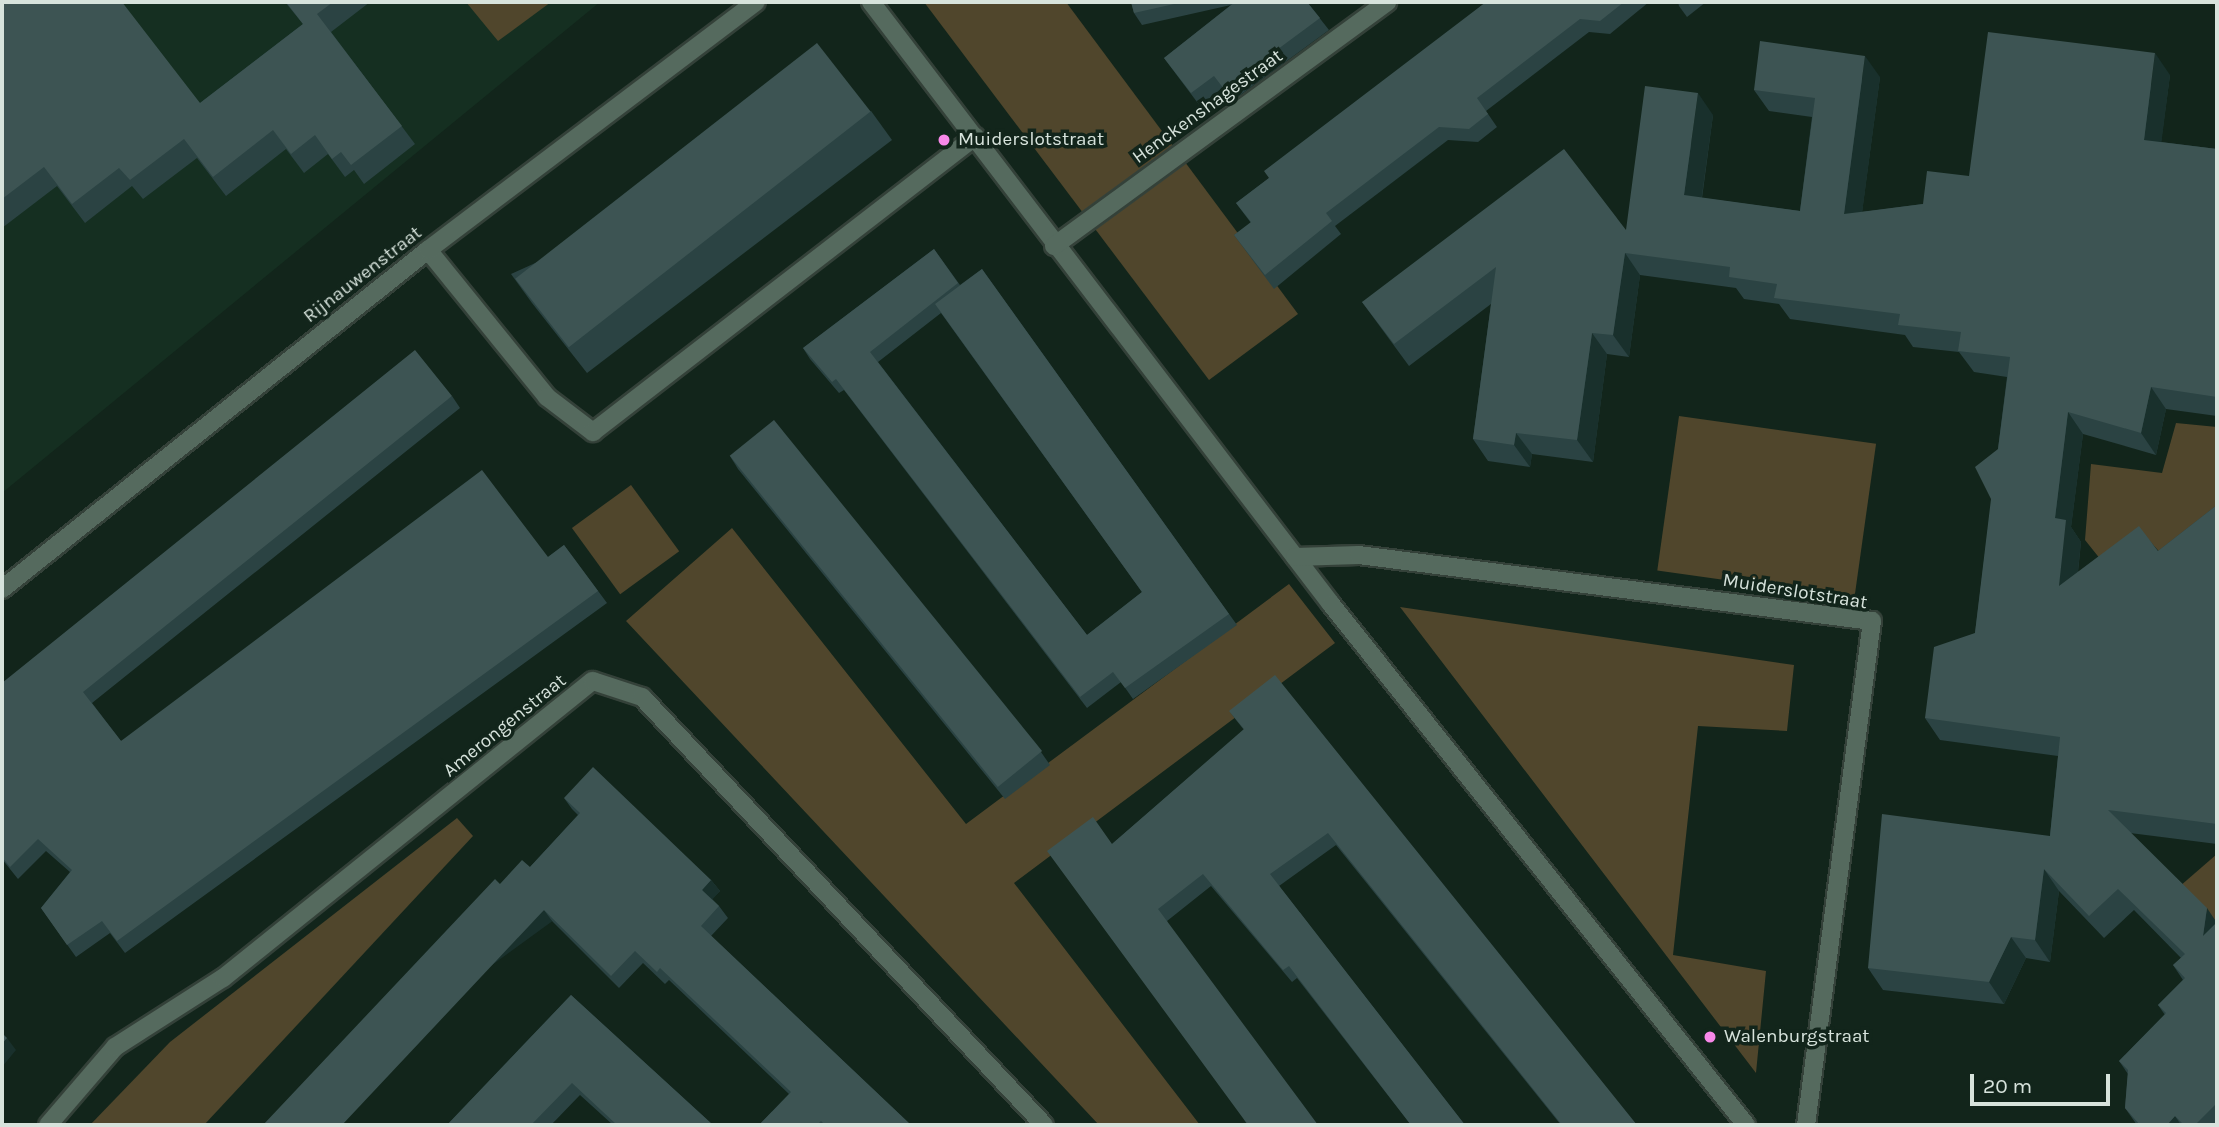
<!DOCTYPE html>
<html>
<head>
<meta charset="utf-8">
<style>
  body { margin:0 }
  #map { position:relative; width:2219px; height:1127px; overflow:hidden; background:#12251b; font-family:Karla,sans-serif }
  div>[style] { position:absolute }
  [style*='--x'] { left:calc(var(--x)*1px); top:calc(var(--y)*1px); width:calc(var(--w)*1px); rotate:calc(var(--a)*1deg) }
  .built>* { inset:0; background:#152f21 }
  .green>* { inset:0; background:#50462c; transform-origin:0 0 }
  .roads { filter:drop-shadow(2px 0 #344139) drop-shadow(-2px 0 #344139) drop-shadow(0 2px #344139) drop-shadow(0 -2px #344139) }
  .minor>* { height:18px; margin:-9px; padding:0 9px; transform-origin:9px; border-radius:9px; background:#556a5e }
  .wall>* { inset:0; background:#2b4343 }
  .shaded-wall>* { inset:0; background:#19302c; transform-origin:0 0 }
  .building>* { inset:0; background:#3d5453; transform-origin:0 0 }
  .dots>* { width:19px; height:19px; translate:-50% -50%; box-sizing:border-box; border:4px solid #12251b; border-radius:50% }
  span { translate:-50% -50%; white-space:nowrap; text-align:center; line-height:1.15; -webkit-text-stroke:7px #12251b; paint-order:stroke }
  .street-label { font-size:19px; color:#d7e3dc }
  .poi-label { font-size:19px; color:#d7e3dc }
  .left { translate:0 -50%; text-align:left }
  .frame { position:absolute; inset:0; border:4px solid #d7e3dc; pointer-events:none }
  .scale { position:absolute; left:1970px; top:1074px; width:140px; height:32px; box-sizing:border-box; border:4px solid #d7e3dc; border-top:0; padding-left:9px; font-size:21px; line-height:24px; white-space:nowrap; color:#d7e3dc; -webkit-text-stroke:5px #12251b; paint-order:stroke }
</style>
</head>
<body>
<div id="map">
  <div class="built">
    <i style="clip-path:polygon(2px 2px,600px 2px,2px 493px)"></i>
  </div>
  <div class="green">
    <i style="clip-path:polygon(466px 2px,551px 2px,498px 41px)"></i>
    <i style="clip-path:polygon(924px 2px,1066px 2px,1298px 314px,1209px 380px)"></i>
    <i style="left:1679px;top:416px;width:199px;height:156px;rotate:8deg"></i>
    <i style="clip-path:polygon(2176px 423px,2217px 427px,2217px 532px,2172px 566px,2148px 539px,2113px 575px,2085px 540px,2091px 464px,2162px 473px)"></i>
    <i style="left:631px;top:485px;width:82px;height:73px;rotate:54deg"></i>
    <i style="clip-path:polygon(732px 528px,966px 824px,1289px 584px,1335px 643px,1014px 883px,1200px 1125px,1099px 1125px,626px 621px)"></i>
    <i style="clip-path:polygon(1400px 607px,1794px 665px,1787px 731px,1698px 726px,1673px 955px,1766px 971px,1756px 1073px)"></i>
    <i style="clip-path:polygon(457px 818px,473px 836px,204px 1125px,90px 1125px,170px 1042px)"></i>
    <i style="clip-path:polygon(2217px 854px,2217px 935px,2157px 906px)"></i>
  </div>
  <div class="roads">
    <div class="minor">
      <i style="--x:871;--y:2;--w:758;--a:52.62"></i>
      <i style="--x:1331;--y:604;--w:666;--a:51.46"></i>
      <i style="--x:1054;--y:246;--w:413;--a:-36.2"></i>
      <i style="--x:428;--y:250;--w:189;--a:51"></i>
      <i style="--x:547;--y:397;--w:58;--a:37.3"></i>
      <i style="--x:593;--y:432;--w:483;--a:-37.7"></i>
      <i style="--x:1295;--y:557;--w:64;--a:-1.8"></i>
      <i style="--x:1359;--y:555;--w:517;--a:7.33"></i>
      <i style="--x:1872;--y:621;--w:508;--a:97.46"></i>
      <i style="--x:2;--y:589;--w:544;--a:-38.51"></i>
      <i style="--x:428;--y:250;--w:411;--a:-37.1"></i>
      <i style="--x:48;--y:1125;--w:103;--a:-49.3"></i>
      <i style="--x:115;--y:1047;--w:128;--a:-32.6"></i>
      <i style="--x:223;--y:978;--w:474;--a:-38.8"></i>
      <i style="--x:593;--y:681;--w:52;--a:18.1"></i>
      <i style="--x:642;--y:697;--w:587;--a:46.79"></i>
    </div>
  </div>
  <div class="wall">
    <i style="clip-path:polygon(2px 2px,200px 103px,303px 24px,285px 2px,370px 2px,331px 32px,415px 144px,364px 184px,354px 170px,345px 177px,328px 154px,304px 173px,286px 149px,226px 196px,197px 158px,143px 199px,132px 186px,85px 223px,57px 186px,2px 228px)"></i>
    <i style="clip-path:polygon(1131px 2px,1307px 2px,1329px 30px,1232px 101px,1222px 88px,1200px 106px,1164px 58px,1231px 5px,1142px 25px,1134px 13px)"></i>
    <i style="clip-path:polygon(1486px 2px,1649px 2px,1610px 34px,1589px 32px,1486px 111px,1497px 127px,1478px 142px,1448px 140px,1335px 226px,1341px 234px,1274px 289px,1234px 235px,1251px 223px,1236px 203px,1269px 178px)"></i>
    <i style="clip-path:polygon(1678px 2px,1706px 2px,1687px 17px,1679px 6px)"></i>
    <i style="clip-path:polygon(2170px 75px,2161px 142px,2217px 149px,2217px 416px,2166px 409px,2156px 455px,2083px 434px,2071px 527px,2081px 542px,2078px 572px,2158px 551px,2217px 505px,2217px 844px,2130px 833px,2217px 922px,2217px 1125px,2137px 1125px,2125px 1108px,2128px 1074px,2119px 1061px,2165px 1015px,2158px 1005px,2183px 980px,2173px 965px,2181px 958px,2134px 910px,2104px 938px,2059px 891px,2050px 962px,2026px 958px,2004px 1004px,1883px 990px,1868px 968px,2050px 836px,2058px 756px,1940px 740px,1925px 718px,1975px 633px,2007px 377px,1974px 372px,1959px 352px,1913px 347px,1905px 335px,1790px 319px,1779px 304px,1744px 299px,1736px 288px,1640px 275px,1629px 357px,1607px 354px,1593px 462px,1532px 454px,1530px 467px,1488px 461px,1473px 439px,1491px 304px,1409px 366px,1362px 302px,1626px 230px,1713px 115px,1702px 198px,1800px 211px,1812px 117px,1769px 111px,1754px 90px,1880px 77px,1862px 212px,1923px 204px,1969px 176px)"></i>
    <i style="clip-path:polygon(871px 111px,892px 140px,587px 373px,532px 303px,511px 274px)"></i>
    <i style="clip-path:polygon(evenodd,934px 249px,960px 285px,982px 269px,1237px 625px,1133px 699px,1121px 682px,1087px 708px,844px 390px,839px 393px,810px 359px,803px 348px,934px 249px,941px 313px,1142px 592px,1087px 635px,878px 362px,941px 313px)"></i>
    <i style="clip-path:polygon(452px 396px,460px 408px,92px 703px,121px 741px,548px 557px,564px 545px,607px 603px,125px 953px,110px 933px,76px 957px,41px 908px,70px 872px,46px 851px,18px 879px,2px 859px,2px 683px)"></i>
    <i style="clip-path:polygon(730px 456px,1041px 752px,1050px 765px,1005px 799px,738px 469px)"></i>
    <i style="clip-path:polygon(1229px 711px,1637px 1125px,1561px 1125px,1336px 845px,1279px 886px,1465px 1125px,1411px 1125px,1297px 978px,1292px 982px,1211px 886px,1167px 921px,1247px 1125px,1112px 844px,1244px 730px)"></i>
    <i style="clip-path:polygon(564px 798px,711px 880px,720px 891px,712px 899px,719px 906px,728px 918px,711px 936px,911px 1125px,759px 1125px,789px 1094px,669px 980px,665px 984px,643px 963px,619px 988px,552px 921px,500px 884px,530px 867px,578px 815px,572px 809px)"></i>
    <i style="clip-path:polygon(571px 995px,713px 1125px,613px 1125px,580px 1095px,551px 1125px,447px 1125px)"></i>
  </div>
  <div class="shaded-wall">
    <i style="clip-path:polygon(2155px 53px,2170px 75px,2159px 161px,2144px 140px)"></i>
    <i style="clip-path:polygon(1865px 56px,1880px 77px,1859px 236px,1844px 214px)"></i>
    <i style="clip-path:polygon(1698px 93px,1713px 115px,1699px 217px,1684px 195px)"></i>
    <i style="clip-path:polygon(1625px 253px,1640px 275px,1629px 357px,1613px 335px)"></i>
    <i style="clip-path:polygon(1592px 333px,1607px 354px,1593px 462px,1577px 440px)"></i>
    <i style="clip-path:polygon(2151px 387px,2166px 409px,2156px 455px,2141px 433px)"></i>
    <i style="clip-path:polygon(2068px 412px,2083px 434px,2071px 527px,2081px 542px,2074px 608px,2059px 586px,2055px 518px)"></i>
    <i style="clip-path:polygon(1516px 433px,1532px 454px,1530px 467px,1514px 445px)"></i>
    <i style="clip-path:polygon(2044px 869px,2059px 891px,2050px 962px,2035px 940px)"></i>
    <i style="clip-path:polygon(711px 880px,720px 891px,710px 902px,702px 890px)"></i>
    <i style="clip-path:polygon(2207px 908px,2217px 923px,2203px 936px)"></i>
    <i style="left:544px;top:910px;width:14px;height:295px;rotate:54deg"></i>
    <i style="clip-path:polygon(2011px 937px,2026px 958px,2004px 1004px,1989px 982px)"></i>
    <i style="clip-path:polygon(7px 1038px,16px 1050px,2px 1067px,2px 1044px)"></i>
    <i style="clip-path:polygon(2175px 1116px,2181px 1125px,2167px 1125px)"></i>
  </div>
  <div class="building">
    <i style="clip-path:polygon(2px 2px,122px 2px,200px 103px,303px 24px,286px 2px,333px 2px,317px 14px,402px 126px,351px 165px,341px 152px,332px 159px,315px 135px,291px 154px,273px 130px,213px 177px,184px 139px,130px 180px,119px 168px,72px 204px,44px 167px,2px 199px)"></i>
    <i style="clip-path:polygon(1131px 2px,1183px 2px,1134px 13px)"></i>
    <i style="clip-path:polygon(1235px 2px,1307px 2px,1320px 18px,1224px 89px,1214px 76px,1191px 93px,1164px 58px)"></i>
    <i style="clip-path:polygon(1486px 2px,1624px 2px,1600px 21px,1580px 19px,1477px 98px,1488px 114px,1469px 129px,1439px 127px,1326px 213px,1332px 221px,1265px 275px,1234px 235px,1251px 222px,1236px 203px,1269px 178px,1264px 171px)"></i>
    <i style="clip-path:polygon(1988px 32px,2155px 53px,2144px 140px,2217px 149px,2217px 397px,2151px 387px,2141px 433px,2068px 412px,2055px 518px,2066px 520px,2059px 586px,2139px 526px,2158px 551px,2217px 505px,2217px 824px,2108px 810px,2207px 908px,2203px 936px,2217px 922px,2217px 1103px,2195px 1125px,2184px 1125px,2175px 1116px,2167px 1125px,2140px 1125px,2125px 1108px,2128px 1070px,2119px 1061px,2166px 1013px,2158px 1005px,2185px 978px,2173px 965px,2185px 954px,2118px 889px,2089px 916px,2044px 869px,2035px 940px,2011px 937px,1989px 982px,1868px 968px,1882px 814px,2050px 836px,2060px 737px,1925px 718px,1934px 647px,1975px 633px,1991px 499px,1975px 467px,1998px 449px,2010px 357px,1958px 351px,1961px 332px,1898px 325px,1900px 314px,1774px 298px,1777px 284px,1729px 277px,1730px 267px,1625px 253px,1613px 335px,1592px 333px,1577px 440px,1516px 433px,1514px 445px,1473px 439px,1496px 267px,1394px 344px,1362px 302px,1564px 149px,1626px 230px,1645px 86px,1698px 93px,1684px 195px,1800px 211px,1815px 98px,1754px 90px,1760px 41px,1865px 56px,1844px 214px,1923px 204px,1927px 171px,1969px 176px)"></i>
    <i style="left:817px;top:43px;width:87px;height:383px;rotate:52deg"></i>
    <i style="clip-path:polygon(934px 249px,958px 283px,870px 352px,1087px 635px,1142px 592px,935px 304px,982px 269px,1229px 614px,1125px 688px,1113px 672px,1080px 697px,836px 379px,832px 382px,803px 348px)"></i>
    <i style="clip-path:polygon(415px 350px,452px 396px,83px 692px,121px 741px,482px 470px,548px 557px,564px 545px,598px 591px,117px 941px,102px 921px,67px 945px,41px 908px,72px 870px,38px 839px,10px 867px,2px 857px,2px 683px)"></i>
    <i style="left:774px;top:420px;width:426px;height:57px;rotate:51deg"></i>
    <i style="clip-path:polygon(1275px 675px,1637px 1125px,1562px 1125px,1328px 833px,1270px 874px,1465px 1125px,1411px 1125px,1289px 966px,1283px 970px,1203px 874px,1158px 909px,1318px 1125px,1248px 1125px,1047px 851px,1093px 817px,1112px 844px,1244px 729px,1229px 711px)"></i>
    <i style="clip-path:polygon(593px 767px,711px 880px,702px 890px,719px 906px,701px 926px,911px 1125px,825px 1125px,821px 1121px,817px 1125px,759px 1125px,791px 1092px,660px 968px,657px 972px,635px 951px,611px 976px,544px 910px,342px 1125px,263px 1125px,495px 879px,500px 884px,522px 860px,530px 867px,580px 813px,564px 798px)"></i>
    <i style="clip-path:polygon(571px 995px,713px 1125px,617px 1125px,572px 1083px,531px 1125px,447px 1125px)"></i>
    <i style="clip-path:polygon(2px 1033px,7px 1038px,2px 1044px)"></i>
  </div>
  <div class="dots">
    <i style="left:944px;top:140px;background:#f888e9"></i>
    <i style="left:1710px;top:1037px;background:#f888e9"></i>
  </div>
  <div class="street-label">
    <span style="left:1208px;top:107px;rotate:-36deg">Henckenshagestraat</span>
    <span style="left:363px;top:275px;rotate:-38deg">Rijnauwenstraat</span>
    <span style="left:1795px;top:592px;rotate:9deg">Muiderslotstraat</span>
    <span style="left:505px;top:726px;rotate:-39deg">Amerongenstraat</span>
  </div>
  <div class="poi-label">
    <span class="left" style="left:958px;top:140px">Muiderslotstraat</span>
    <span class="left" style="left:1724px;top:1037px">Walenburgstraat</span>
  </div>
  <div class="frame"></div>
  <div class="scale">20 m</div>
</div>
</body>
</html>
